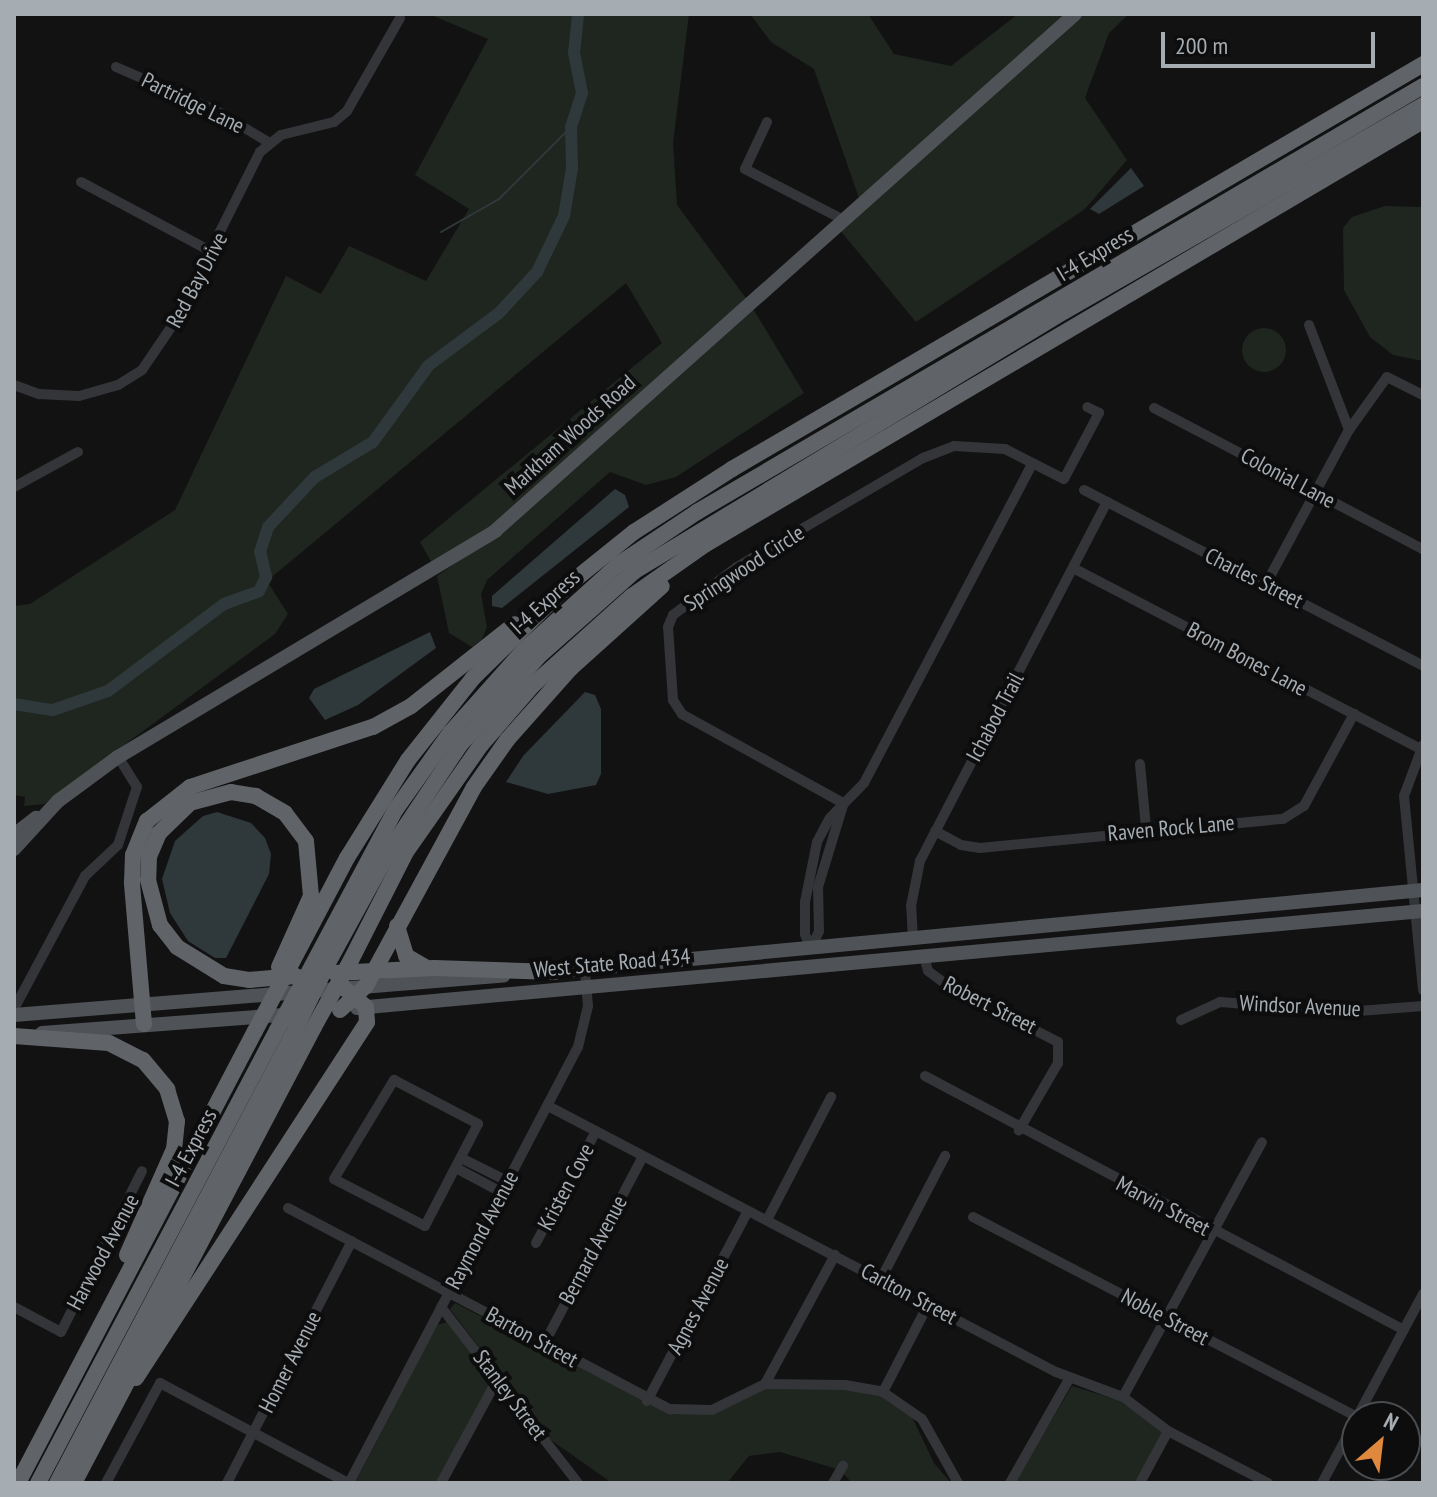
<!DOCTYPE html>
<html>
<head>
<meta charset="utf-8">
<style>
  body { margin:0 }
  #map { position:relative; width:1437px; height:1497px; overflow:hidden; background:#121213; font-family:"PT Sans Narrow",sans-serif }
  div>[style] { position:absolute }
  [style*='--x'] { left:calc(var(--x)*1px); top:calc(var(--y)*1px); width:calc(var(--w)*1px); rotate:calc(var(--a)*1deg) }
  .green>* { inset:0; background:#1f251f }
  .round { border-radius:50% }
  .water>* { inset:0; background:#2f393c }
  .stream>* { height:2px; margin:-1px; padding:0 1px; transform-origin:1px; border-radius:1px; background:#2f393c }
  .river>* { height:12px; margin:-6px; padding:0 6px; transform-origin:6px; border-radius:6px; background:#2f393c }
  .minor>* { height:10px; margin:-5px; padding:0 5px; transform-origin:5px; border-radius:5px; background:#333538 }
  .major>* { height:14px; margin:-7px; padding:0 7px; transform-origin:7px; border-radius:7px; background:#4f5256 }
  .highway>* { height:16px; margin:-8px; padding:0 8px; transform-origin:8px; border-radius:8px; background:#606468 }
  .highway-bridge>* { height:16px; margin:-8px; padding:0 8px; transform-origin:8px; border-radius:8px; background:#606468 }
  span { translate:-50% -50%; white-space:nowrap; text-align:center; line-height:1.15; -webkit-text-stroke:8px #0d0d0e; paint-order:stroke }
  .street-label { font-size:22px; color:#a5acb2 }
  .frame { position:absolute; inset:0; border:16px solid #a5acb2; pointer-events:none }
  .north { position:absolute; left:1341px; top:1401px; width:80px; height:80px; box-sizing:border-box; background:#0d0d0e; border:2px solid #4a4d50; border-radius:50%; rotate:28deg; font-size:22px; font-weight:700; line-height:32px; text-align:center; color:#a5acb2 }
  .north::after { content:''; display:block; margin:auto; width:28px; height:36px; background:#df883e; clip-path:polygon(50% 0,100% 100%,50% 72%,0 100%) }
  .scale { position:absolute; left:1161px; top:32px; width:214px; height:36px; box-sizing:border-box; border:4px solid #a5acb2; border-top:0; padding-left:10px; font-size:24px; line-height:28px; white-space:nowrap; color:#a5acb2; -webkit-text-stroke:6px #0d0d0e; paint-order:stroke }
</style>
</head>
<body>
<div id="map">
  <div class="green">
    <i style="clip-path:polygon(429px 14px,689px 14px,673px 143px,677px 205px,748px 301px,493px 527px,434px 567px,420px 542px,662px 343px,626px 283px,267px 581px,288px 614px,275px 634px,44px 804px,24px 806px,25px 797px,14px 795px,14px 606px,30px 604px,175px 510px,286px 276px,321px 294px,349px 246px,426px 281px,469px 209px,415px 175px,488px 39px)"></i>
    <i style="clip-path:polygon(750px 14px,868px 14px,894px 54px,951px 66px,1018px 14px,1065px 14px,860px 201px,814px 69px,771px 42px)"></i>
    <i style="clip-path:polygon(1081px 14px,1129px 14px,1109px 33px,1085px 98px,1127px 160px,1085px 209px,916px 322px,839px 229px)"></i>
    <i style="clip-path:polygon(1385px 206px,1423px 207px,1423px 361px,1393px 355px,1370px 337px,1344px 290px,1343px 228px,1352px 217px)"></i>
    <i style="clip-path:polygon(752px 307px,804px 393px,676px 477px,646px 485px,610px 472px,487px 580px,481px 594px,487px 627px,482px 639px,472px 647px,449px 633px,437px 576px,498px 533px)"></i>
    <i class="round" style="left:1242px;top:328px;width:44px;height:44px"></i>
    <i style="clip-path:polygon(455px 1303px,668px 1413px,712px 1414px,767px 1388px,844px 1389px,882px 1396px,912px 1417px,934px 1463px,951px 1483px,852px 1483px,843px 1473px,847px 1464px,842px 1461px,837px 1469px,780px 1452px,749px 1456px,727px 1483px,612px 1483px,548px 1438px,450px 1309px)"></i>
    <i style="clip-path:polygon(448px 1322px,493px 1378px,437px 1483px,355px 1483px,437px 1325px)"></i>
    <i style="clip-path:polygon(1072px 1386px,1118px 1400px,1162px 1432px,1136px 1483px,1014px 1483px)"></i>
  </div>
  <div class="water">
    <i style="clip-path:polygon(1131px 168px,1144px 186px,1099px 214px,1090px 209px)"></i>
    <i style="clip-path:polygon(615px 489px,625px 495px,629px 507px,502px 608px,492px 606px,492px 596px)"></i>
    <i style="clip-path:polygon(430px 632px,436px 648px,358px 705px,325px 720px,309px 698px,314px 689px)"></i>
    <i style="clip-path:polygon(585px 692px,595px 695px,601px 709px,601px 774px,596px 785px,548px 794px,506px 782px,523px 756px)"></i>
    <i style="clip-path:polygon(217px 812px,251px 823px,265px 838px,271px 854px,269px 874px,226px 958px,215px 958px,188px 941px,170px 913px,162px 879px,175px 841px,203px 816px)"></i>
  </div>
  <div class="stream">
    <i style="--x:441;--y:232;--w:67;--a:-29.6"></i>
    <i style="--x:499;--y:199;--w:102;--a:-45"></i>
  </div>
  <div class="river">
    <i style="--x:14;--y:704;--w:39;--a:9"></i>
    <i style="--x:53;--y:710;--w:58;--a:-19.1"></i>
    <i style="--x:108;--y:691;--w:145;--a:-36.9"></i>
    <i style="--x:224;--y:604;--w:37;--a:-20"></i>
    <i style="--x:259;--y:591;--w:16;--a:-63"></i>
    <i style="--x:266;--y:577;--w:26;--a:-103"></i>
    <i style="--x:260;--y:552;--w:26;--a:-72"></i>
    <i style="--x:268;--y:527;--w:69;--a:-46.8"></i>
    <i style="--x:315;--y:477;--w:68;--a:-31.1"></i>
    <i style="--x:373;--y:442;--w:95;--a:-54"></i>
    <i style="--x:429;--y:365;--w:87;--a:-36.6"></i>
    <i style="--x:499;--y:313;--w:56;--a:-47.2"></i>
    <i style="--x:537;--y:272;--w:62;--a:-64.3"></i>
    <i style="--x:564;--y:216;--w:49;--a:-80.5"></i>
    <i style="--x:572;--y:168;--w:41;--a:-91.4"></i>
    <i style="--x:571;--y:127;--w:36;--a:-72"></i>
    <i style="--x:582;--y:93;--w:41;--a:-101.3"></i>
    <i style="--x:574;--y:53;--w:39;--a:-84"></i>
  </div>
  <div class="minor">
    <i style="--x:116;--y:67;--w:108;--a:23.5"></i>
    <i style="--x:215;--y:110;--w:62;--a:31.1"></i>
    <i style="--x:767;--y:122;--w:52;--a:115.1"></i>
    <i style="--x:745;--y:169;--w:111;--a:27.3"></i>
    <i style="--x:81;--y:182;--w:149;--a:28.1"></i>
    <i style="--x:1309;--y:325;--w:112;--a:69.1"></i>
    <i style="--x:14;--y:385;--w:27;--a:20"></i>
    <i style="--x:39;--y:394;--w:40;--a:2.9"></i>
    <i style="--x:79;--y:396;--w:41;--a:-15.8"></i>
    <i style="--x:118;--y:385;--w:28;--a:-32"></i>
    <i style="--x:142;--y:370;--w:57;--a:-55.8"></i>
    <i style="--x:174;--y:323;--w:191;--a:-63.3"></i>
    <i style="--x:260;--y:152;--w:27;--a:-39"></i>
    <i style="--x:281;--y:135;--w:55;--a:-13.8"></i>
    <i style="--x:334;--y:122;--w:17;--a:-40"></i>
    <i style="--x:347;--y:111;--w:107;--a:-60.3"></i>
    <i style="--x:1154;--y:408;--w:304;--a:27.7"></i>
    <i style="--x:14;--y:487;--w:73;--a:-28.7"></i>
    <i style="--x:1084;--y:490;--w:382;--a:27.4"></i>
    <i style="--x:1073;--y:568;--w:392;--a:27.5"></i>
    <i style="--x:1266;--y:584;--w:175;--a:-61.7"></i>
    <i style="--x:1349;--y:430;--w:65;--a:-54.4"></i>
    <i style="--x:1387;--y:377;--w:40;--a:26.6"></i>
    <i style="--x:1423;--y:745;--w:54;--a:110.4"></i>
    <i style="--x:1404;--y:796;--w:195;--a:84.4"></i>
    <i style="--x:1140;--y:764;--w:64;--a:84.6"></i>
    <i style="--x:843;--y:803;--w:184;--a:-151.1"></i>
    <i style="--x:682;--y:714;--w:17;--a:-123"></i>
    <i style="--x:673;--y:700;--w:73;--a:-93.9"></i>
    <i style="--x:668;--y:627;--w:13;--a:-67"></i>
    <i style="--x:673;--y:615;--w:80;--a:-36.9"></i>
    <i style="--x:737;--y:567;--w:216;--a:-30.4"></i>
    <i style="--x:923;--y:458;--w:33;--a:-21"></i>
    <i style="--x:954;--y:446;--w:51;--a:3.4"></i>
    <i style="--x:1005;--y:449;--w:66;--a:27"></i>
    <i style="--x:1064;--y:479;--w:75;--a:-62.1"></i>
    <i style="--x:1099;--y:413;--w:13;--a:-153"></i>
    <i style="--x:935;--y:831;--w:30;--a:28"></i>
    <i style="--x:961;--y:845;--w:19;--a:9"></i>
    <i style="--x:980;--y:848;--w:304;--a:-5.5"></i>
    <i style="--x:1283;--y:819;--w:25;--a:-32"></i>
    <i style="--x:1304;--y:806;--w:105;--a:-61.5"></i>
    <i style="--x:913;--y:940;--w:34;--a:-93"></i>
    <i style="--x:911;--y:906;--w:46;--a:-78.7"></i>
    <i style="--x:920;--y:861;--w:405;--a:-62.5"></i>
    <i style="--x:811;--y:949;--w:16;--a:-112"></i>
    <i style="--x:805;--y:934;--w:32;--a:-90"></i>
    <i style="--x:805;--y:902;--w:61;--a:-78.7"></i>
    <i style="--x:817;--y:842;--w:27;--a:-62"></i>
    <i style="--x:830;--y:818;--w:49;--a:-45.8"></i>
    <i style="--x:864;--y:783;--w:361;--a:-62.2"></i>
    <i style="--x:811;--y:949;--w:20;--a:-66"></i>
    <i style="--x:819;--y:931;--w:44;--a:-91.3"></i>
    <i style="--x:818;--y:887;--w:86;--a:-73"></i>
    <i style="--x:924;--y:955;--w:16;--a:76"></i>
    <i style="--x:928;--y:971;--w:22;--a:36"></i>
    <i style="--x:946;--y:984;--w:126;--a:27.4"></i>
    <i style="--x:1058;--y:1042;--w:21;--a:90"></i>
    <i style="--x:1058;--y:1063;--w:78;--a:120.2"></i>
    <i style="--x:14;--y:1009;--w:151;--a:-61.9"></i>
    <i style="--x:85;--y:876;--w:45;--a:-43.2"></i>
    <i style="--x:118;--y:845;--w:61;--a:-71.9"></i>
    <i style="--x:137;--y:787;--w:36;--a:-122"></i>
    <i style="--x:1181;--y:1020;--w:43;--a:-24.8"></i>
    <i style="--x:1220;--y:1002;--w:126;--a:4.5"></i>
    <i style="--x:1346;--y:1012;--w:77;--a:-4.5"></i>
    <i style="--x:925;--y:1076;--w:542;--a:27.94"></i>
    <i style="--x:394;--y:1080;--w:95;--a:27.6"></i>
    <i style="--x:478;--y:1124;--w:115;--a:117.5"></i>
    <i style="--x:425;--y:1226;--w:102;--a:-152.7"></i>
    <i style="--x:334;--y:1179;--w:116;--a:-58.8"></i>
    <i style="--x:548;--y:1106;--w:573;--a:27.64"></i>
    <i style="--x:1056;--y:1372;--w:72;--a:20.5"></i>
    <i style="--x:1123;--y:1397;--w:56;--a:37.1"></i>
    <i style="--x:1168;--y:1431;--w:113;--a:27.5"></i>
    <i style="--x:461;--y:1158;--w:51;--a:26.6"></i>
    <i style="--x:456;--y:1168;--w:51;--a:28.1"></i>
    <i style="--x:288;--y:1208;--w:432;--a:27.8"></i>
    <i style="--x:670;--y:1409;--w:42;--a:1.4"></i>
    <i style="--x:712;--y:1410;--w:59;--a:-26.1"></i>
    <i style="--x:765;--y:1384;--w:80;--a:0.7"></i>
    <i style="--x:845;--y:1385;--w:39;--a:10"></i>
    <i style="--x:883;--y:1392;--w:47;--a:34.7"></i>
    <i style="--x:922;--y:1419;--w:73;--a:60.6"></i>
    <i style="--x:973;--y:1217;--w:433;--a:27.5"></i>
    <i style="--x:1357;--y:1417;--w:140;--a:-61.8"></i>
    <i style="--x:767;--y:1220;--w:139;--a:-62.5"></i>
    <i style="--x:536;--y:1243;--w:127;--a:-61.8"></i>
    <i style="--x:881;--y:1279;--w:139;--a:-62.5"></i>
    <i style="--x:14;--y:1307;--w:53;--a:28"></i>
    <i style="--x:61;--y:1332;--w:180;--a:-63.3"></i>
    <i style="--x:441;--y:1307;--w:223;--a:52.1"></i>
    <i style="--x:544;--y:1344;--w:212;--a:-62.2"></i>
    <i style="--x:765;--y:1384;--w:147;--a:-61.5"></i>
    <i style="--x:883;--y:1392;--w:98;--a:-62.7"></i>
    <i style="--x:1123;--y:1397;--w:290;--a:-61.4"></i>
    <i style="--x:647;--y:1401;--w:215;--a:-62"></i>
    <i style="--x:106;--y:1483;--w:114;--a:-61.6"></i>
    <i style="--x:160;--y:1383;--w:213;--a:28"></i>
    <i style="--x:227;--y:1483;--w:272;--a:-62.7"></i>
    <i style="--x:349;--y:1483;--w:492;--a:-62.3"></i>
    <i style="--x:578;--y:1047;--w:42;--a:-76.3"></i>
    <i style="--x:588;--y:1006;--w:37;--a:-95"></i>
    <i style="--x:441;--y:1483;--w:119;--a:-61.5"></i>
    <i style="--x:833;--y:1483;--w:20;--a:-60"></i>
    <i style="--x:1010;--y:1483;--w:120;--a:-60.4"></i>
    <i style="--x:1140;--y:1483;--w:59;--a:-61.7"></i>
    <i style="--x:1322;--y:1483;--w:74;--a:-61.7"></i>
  </div>
  <div class="major">
    <i style="--x:14;--y:835;--w:28;--a:-38"></i>
    <i style="--x:14;--y:849;--w:65;--a:-47.5"></i>
    <i style="--x:58;--y:801;--w:74;--a:-36.3"></i>
    <i style="--x:118;--y:757;--w:440;--a:-30.9"></i>
    <i style="--x:495;--y:531;--w:777;--a:-41.71"></i>
    <i style="--x:543;--y:973;--w:884;--a:-5.39"></i>
    <i style="--x:357;--y:1008;--w:1070;--a:-5.2"></i>
    <i style="--x:14;--y:1015;--w:491;--a:-4.6"></i>
    <i style="--x:42;--y:1033;--w:252;--a:-4.3"></i>
  </div>
  <div class="highway">
    <i style="--x:397;--y:926;--w:31;--a:73"></i>
    <i style="--x:406;--y:956;--w:22;--a:30"></i>
    <i style="--x:351;--y:960;--w:121;--a:-63"></i>
    <i style="--x:406;--y:852;--w:131;--a:-55"></i>
    <i style="--x:481;--y:745;--w:79;--a:-49.1"></i>
    <i style="--x:533;--y:685;--w:133;--a:-42"></i>
    <i style="--x:632;--y:596;--w:90;--a:-35.1"></i>
    <i style="--x:706;--y:544;--w:832;--a:-30.54"></i>
    <i style="--x:328;--y:963;--w:131;--a:-61.3"></i>
    <i style="--x:391;--y:848;--w:124;--a:-56.2"></i>
    <i style="--x:460;--y:745;--w:120;--a:-48.4"></i>
    <i style="--x:540;--y:655;--w:127;--a:-41.5"></i>
    <i style="--x:635;--y:571;--w:502;--a:-31.16"></i>
    <i style="--x:1065;--y:311;--w:413;--a:-29.9"></i>
    <i style="--x:290;--y:966;--w:122;--a:-62.2"></i>
    <i style="--x:347;--y:858;--w:115;--a:-58.1"></i>
    <i style="--x:408;--y:760;--w:105;--a:-51.6"></i>
    <i style="--x:473;--y:678;--w:133;--a:-44.4"></i>
    <i style="--x:568;--y:585;--w:85;--a:-38.8"></i>
    <i style="--x:634;--y:532;--w:117;--a:-32.7"></i>
    <i style="--x:732;--y:469;--w:801;--a:-30.37"></i>
    <i style="--x:312;--y:966;--w:178;--a:-61.9"></i>
    <i style="--x:396;--y:809;--w:93;--a:-54.6"></i>
    <i style="--x:450;--y:733;--w:110;--a:-48.3"></i>
    <i style="--x:523;--y:651;--w:130;--a:-42.2"></i>
    <i style="--x:619;--y:564;--w:94;--a:-33.7"></i>
    <i style="--x:697;--y:512;--w:842;--a:-30.4"></i>
    <i style="--x:279;--y:967;--w:78;--a:-65.7"></i>
    <i style="--x:311;--y:896;--w:55;--a:-95.2"></i>
    <i style="--x:306;--y:841;--w:35;--a:-127"></i>
    <i style="--x:285;--y:813;--w:34;--a:-150"></i>
    <i style="--x:256;--y:796;--w:25;--a:-171"></i>
    <i style="--x:231;--y:792;--w:42;--a:165"></i>
    <i style="--x:190;--y:803;--w:43;--a:135.9"></i>
    <i style="--x:159;--y:833;--w:26;--a:113"></i>
    <i style="--x:149;--y:857;--w:23;--a:92"></i>
    <i style="--x:148;--y:880;--w:47;--a:75.1"></i>
    <i style="--x:160;--y:925;--w:28;--a:52"></i>
    <i style="--x:177;--y:947;--w:55;--a:31.7"></i>
    <i style="--x:224;--y:976;--w:25;--a:9"></i>
    <i style="--x:249;--y:980;--w:47;--a:-4.9"></i>
    <i style="--x:335;--y:973;--w:99;--a:-2.9"></i>
    <i style="--x:434;--y:968;--w:121;--a:1.9"></i>
    <i style="--x:340;--y:1010;--w:35;--a:-43"></i>
    <i style="--x:366;--y:986;--w:226;--a:-61.5"></i>
    <i style="--x:474;--y:787;--w:57;--a:-54.9"></i>
    <i style="--x:507;--y:740;--w:96;--a:-48.4"></i>
    <i style="--x:571;--y:668;--w:122;--a:-42"></i>
    <i style="--x:144;--y:1024;--w:142;--a:-94.9"></i>
    <i style="--x:132;--y:883;--w:28;--a:-88"></i>
    <i style="--x:133;--y:855;--w:37;--a:-68"></i>
    <i style="--x:147;--y:821;--w:55;--a:-38.3"></i>
    <i style="--x:190;--y:787;--w:193;--a:-18.2"></i>
    <i style="--x:373;--y:727;--w:43;--a:-28.9"></i>
    <i style="--x:411;--y:706;--w:132;--a:-38.3"></i>
    <i style="--x:14;--y:1036;--w:95;--a:4.2"></i>
    <i style="--x:109;--y:1043;--w:38;--a:27"></i>
    <i style="--x:143;--y:1060;--w:38;--a:50"></i>
    <i style="--x:167;--y:1089;--w:34;--a:73"></i>
    <i style="--x:177;--y:1121;--w:28;--a:96"></i>
    <i style="--x:174;--y:1149;--w:116;--a:113.9"></i>
    <i style="--x:136;--y:1378;--w:424;--a:-57"></i>
    <i style="--x:367;--y:1022;--w:15;--a:-94"></i>
    <i style="--x:366;--y:1007;--w:29;--a:-139"></i>
    <i style="--x:18;--y:1483;--w:510;--a:-62.33"></i>
    <i style="--x:38;--y:1483;--w:512;--a:-62.18"></i>
    <i style="--x:57;--y:1483;--w:514;--a:-62.29"></i>
    <i style="--x:74;--y:1483;--w:515;--a:-62.24"></i>
  </div>
  <div class="highway-bridge">
    <i style="--x:314;--y:1027;--w:77;--a:-61.1"></i>
    <i style="--x:296;--y:1028;--w:72;--a:-63.8"></i>
    <i style="--x:277;--y:1030;--w:73;--a:-61.3"></i>
    <i style="--x:255;--y:1031;--w:74;--a:-61.7"></i>
  </div>
  <div class="street-label">
    <span style="left:193px;top:103px;rotate:26deg">Partridge Lane</span>
    <span style="left:1095px;top:254px;rotate:-31deg">I-4 Express</span>
    <span style="left:197px;top:280px;rotate:-62deg">Red Bay Drive</span>
    <span style="left:570px;top:435px;rotate:-42deg">Markham Woods Road</span>
    <span style="left:1288px;top:478px;rotate:28deg">Colonial Lane</span>
    <span style="left:744px;top:568px;rotate:-33deg">Springwood Circle</span>
    <span style="left:1254px;top:578px;rotate:27deg">Charles Street</span>
    <span style="left:545px;top:602px;rotate:-42deg">I-4 Express</span>
    <span style="left:1247px;top:659px;rotate:28deg">Brom Bones Lane</span>
    <span style="left:995px;top:717px;rotate:-62deg">Ichabod Trail</span>
    <span style="left:1171px;top:828px;rotate:-5deg">Raven Rock Lane</span>
    <span style="left:612px;top:963px;rotate:-5deg">West State Road 434</span>
    <span style="left:990px;top:1005px;rotate:27deg">Robert Street</span>
    <span style="left:1300px;top:1006px;rotate:3deg">Windsor Avenue</span>
    <span style="left:191px;top:1148px;rotate:-62deg">I-4 Express</span>
    <span style="left:566px;top:1187px;rotate:-62deg">Kristen Cove</span>
    <span style="left:1163px;top:1206px;rotate:28deg">Marvin Street</span>
    <span style="left:482px;top:1230px;rotate:-62deg">Raymond Avenue</span>
    <span style="left:593px;top:1250px;rotate:-62deg">Bernard Avenue</span>
    <span style="left:103px;top:1252px;rotate:-62deg">Harwood Avenue</span>
    <span style="left:909px;top:1294px;rotate:28deg">Carlton Street</span>
    <span style="left:698px;top:1306px;rotate:-62deg">Agnes Avenue</span>
    <span style="left:1165px;top:1317px;rotate:28deg">Noble Street</span>
    <span style="left:532px;top:1337px;rotate:29deg">Barton Street</span>
    <span style="left:290px;top:1362px;rotate:-63deg">Homer Avenue</span>
    <span style="left:510px;top:1395px;rotate:53deg">Stanley Street</span>
  </div>
  <div class="frame"></div>
  <div class="north">N</div>
  <div class="scale">200 m</div>
</div>
</body>
</html>
